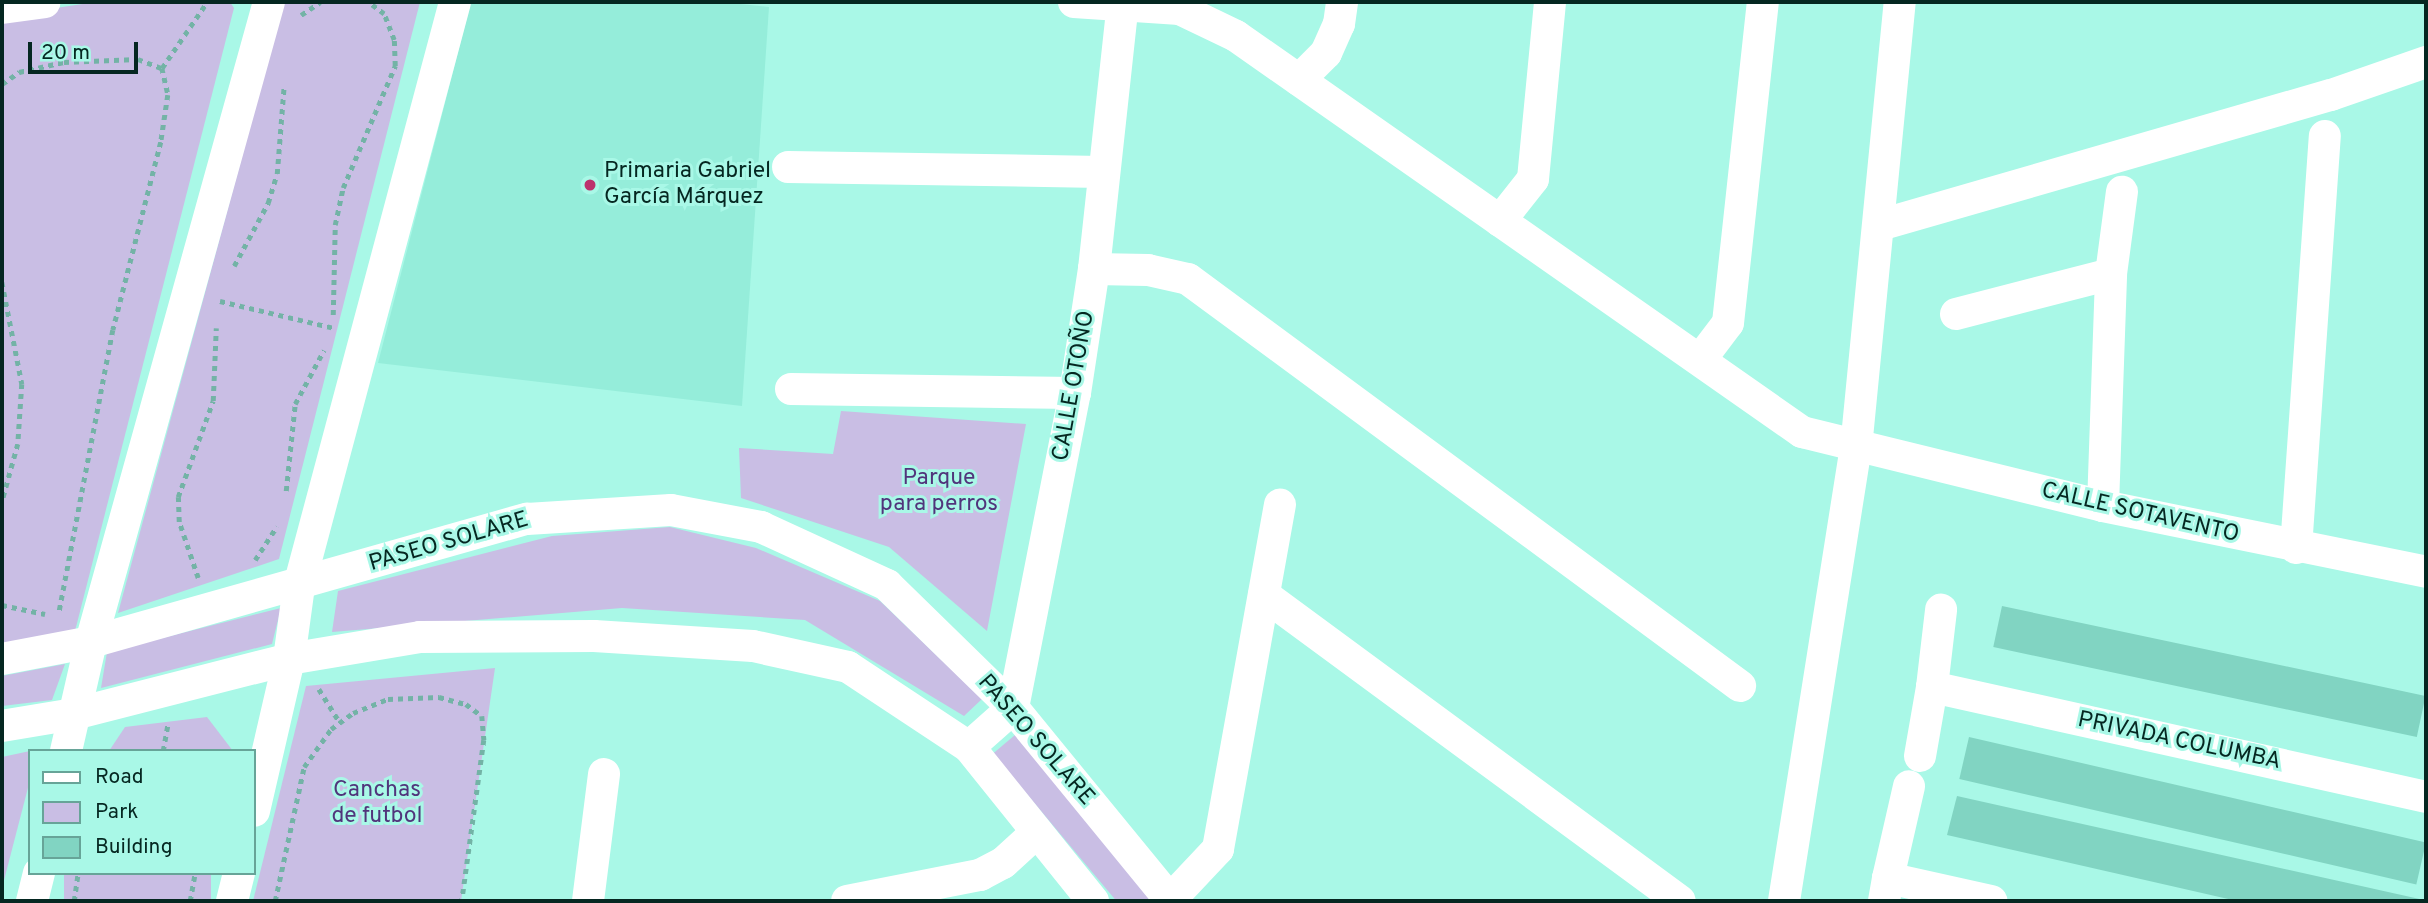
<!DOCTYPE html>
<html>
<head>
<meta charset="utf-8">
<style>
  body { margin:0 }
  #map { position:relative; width:2428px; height:903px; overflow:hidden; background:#a9f8e7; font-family:Overpass,sans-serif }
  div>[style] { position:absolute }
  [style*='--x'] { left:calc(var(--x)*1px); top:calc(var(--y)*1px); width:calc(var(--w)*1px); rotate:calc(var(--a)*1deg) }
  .built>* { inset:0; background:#95edda }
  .green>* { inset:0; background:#c9bee4; transform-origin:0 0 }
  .building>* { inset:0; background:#81d4c2; transform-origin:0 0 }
  .path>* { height:4.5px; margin-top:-2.25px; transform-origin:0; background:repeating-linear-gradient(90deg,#73b3a6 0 5px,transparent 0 10px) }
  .street>* { height:32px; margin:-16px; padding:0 16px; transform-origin:16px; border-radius:16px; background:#fff }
  .dots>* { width:19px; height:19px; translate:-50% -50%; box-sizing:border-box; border:4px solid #a9f8e7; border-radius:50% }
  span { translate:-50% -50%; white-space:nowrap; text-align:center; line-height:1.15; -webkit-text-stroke:6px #a9f8e7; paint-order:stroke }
  .poi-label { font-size:23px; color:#052721 }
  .left { translate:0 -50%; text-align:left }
  .street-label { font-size:23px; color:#052721 }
  .park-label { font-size:23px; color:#51357b }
  .frame { position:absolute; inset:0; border:4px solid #052721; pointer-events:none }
  .legend { position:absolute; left:28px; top:749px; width:228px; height:126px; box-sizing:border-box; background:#a9f8e7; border:2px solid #67a498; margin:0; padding:9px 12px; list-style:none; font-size:21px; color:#052721 }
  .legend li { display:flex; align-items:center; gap:14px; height:35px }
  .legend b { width:35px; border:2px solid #67a498 }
  .scale { position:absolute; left:28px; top:42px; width:110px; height:32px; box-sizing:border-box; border:4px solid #052721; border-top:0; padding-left:9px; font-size:21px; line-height:24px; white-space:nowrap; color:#052721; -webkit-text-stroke:5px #a9f8e7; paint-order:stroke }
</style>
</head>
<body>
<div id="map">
  <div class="built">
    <i style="clip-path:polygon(471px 2px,722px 2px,769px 7px,742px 406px,378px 363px)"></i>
  </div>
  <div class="green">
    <i style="clip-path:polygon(96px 2px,230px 2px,234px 8px,75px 631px,2px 644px,2px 16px)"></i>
    <i style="clip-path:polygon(284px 2px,420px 2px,279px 559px,118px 613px)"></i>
    <i style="clip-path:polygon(841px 411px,1026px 424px,987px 631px,889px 547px,741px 498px,739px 448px,833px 454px)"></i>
    <i style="clip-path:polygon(670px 527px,756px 548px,880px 601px,982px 699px,964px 716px,805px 620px,622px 608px,332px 632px,338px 591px,552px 536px)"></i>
    <i style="clip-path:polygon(281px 608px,272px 644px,101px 688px,107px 652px)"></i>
    <i style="clip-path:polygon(65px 664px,52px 700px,2px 706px,2px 676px)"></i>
    <i style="clip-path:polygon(495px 668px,461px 901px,253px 901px,306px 686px)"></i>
    <i style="clip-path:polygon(207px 717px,233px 751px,109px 751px,125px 727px)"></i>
    <i style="left:1015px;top:735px;width:218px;height:29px;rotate:50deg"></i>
    <i style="clip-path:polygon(30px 751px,30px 780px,2px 888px,2px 757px)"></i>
    <i style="left:64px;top:873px;width:147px;height:29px"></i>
  </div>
  <div class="building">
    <i style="left:2002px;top:606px;width:433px;height:42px;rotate:12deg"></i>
    <i style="left:1969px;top:737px;width:469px;height:43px;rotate:13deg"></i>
    <i style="clip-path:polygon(1957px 796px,2424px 900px,2424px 901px,2237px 901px,1947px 835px)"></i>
  </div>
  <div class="path">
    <i style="--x:301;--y:15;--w:23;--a:-34"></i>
    <i style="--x:162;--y:68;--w:80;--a:-55.7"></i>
    <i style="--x:2;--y:84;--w:21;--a:-35"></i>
    <i style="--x:19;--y:72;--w:46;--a:-12.5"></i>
    <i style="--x:64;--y:62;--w:74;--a:-2.3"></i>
    <i style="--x:138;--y:59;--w:26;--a:21"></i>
    <i style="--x:162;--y:68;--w:28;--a:77"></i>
    <i style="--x:168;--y:95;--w:48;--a:98.5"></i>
    <i style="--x:161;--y:142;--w:194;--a:104.3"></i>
    <i style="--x:113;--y:330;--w:288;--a:100.8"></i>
    <i style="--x:234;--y:266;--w:72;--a:-61.6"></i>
    <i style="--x:268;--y:203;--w:30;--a:-73"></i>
    <i style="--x:277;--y:174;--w:88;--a:-85.5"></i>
    <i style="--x:2;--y:282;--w:104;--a:78.9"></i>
    <i style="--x:22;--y:384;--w:60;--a:93.8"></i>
    <i style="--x:18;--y:444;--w:60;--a:105.4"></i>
    <i style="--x:220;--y:301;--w:117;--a:13.3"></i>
    <i style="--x:333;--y:315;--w:90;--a:-88.7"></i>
    <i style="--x:335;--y:225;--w:38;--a:-78"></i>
    <i style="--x:343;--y:188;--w:133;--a:-66.9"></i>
    <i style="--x:395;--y:66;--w:26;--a:-92"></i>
    <i style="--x:394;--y:40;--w:28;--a:-111"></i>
    <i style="--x:384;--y:14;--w:20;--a:-143"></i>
    <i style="--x:286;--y:491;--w:87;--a:-84.1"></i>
    <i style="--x:295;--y:404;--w:61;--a:-61.8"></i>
    <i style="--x:255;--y:560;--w:40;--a:-57.1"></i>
    <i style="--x:198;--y:578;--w:59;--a:-108.7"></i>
    <i style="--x:179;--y:522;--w:25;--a:-92"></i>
    <i style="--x:178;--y:497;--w:102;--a:-70"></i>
    <i style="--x:213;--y:401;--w:73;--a:-87.6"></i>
    <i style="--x:2;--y:605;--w:44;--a:11.8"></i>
    <i style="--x:319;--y:689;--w:38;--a:58"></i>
    <i style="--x:163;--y:751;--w:27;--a:-80"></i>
    <i style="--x:74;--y:901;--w:28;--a:-82"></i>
    <i style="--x:190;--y:901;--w:28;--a:-80"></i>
    <i style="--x:275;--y:901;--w:137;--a:-77.8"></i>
    <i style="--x:304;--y:767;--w:47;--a:-54.6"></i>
    <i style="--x:331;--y:729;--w:27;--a:-36"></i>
    <i style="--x:353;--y:713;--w:38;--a:-22"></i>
    <i style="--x:388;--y:699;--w:51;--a:-2.2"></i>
    <i style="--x:439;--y:697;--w:28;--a:15"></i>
    <i style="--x:466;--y:704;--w:20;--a:37"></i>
    <i style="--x:482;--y:716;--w:24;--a:85"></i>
    <i style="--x:484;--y:740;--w:162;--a:97.8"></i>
  </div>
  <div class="street">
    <i style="--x:1074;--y:2;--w:106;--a:3.8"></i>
    <i style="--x:1180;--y:9;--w:62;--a:25.7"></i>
    <i style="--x:1236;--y:36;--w:691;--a:34.98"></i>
    <i style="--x:1802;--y:432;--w:310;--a:13.8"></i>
    <i style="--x:2103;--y:506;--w:330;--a:11.5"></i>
    <i style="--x:2;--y:8;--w:43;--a:-7.9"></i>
    <i style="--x:1299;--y:80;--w:38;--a:-45"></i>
    <i style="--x:1326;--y:53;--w:32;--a:-66"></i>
    <i style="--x:1339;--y:24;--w:22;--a:-82"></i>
    <i style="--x:788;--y:167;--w:314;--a:0.9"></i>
    <i style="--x:1500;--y:221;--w:53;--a:-51.8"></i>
    <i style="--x:1533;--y:179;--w:178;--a:-84.5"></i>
    <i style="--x:1880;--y:225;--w:469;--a:-16.1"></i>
    <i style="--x:2331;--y:95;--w:101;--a:-19.2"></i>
    <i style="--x:1094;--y:269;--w:54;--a:1.1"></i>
    <i style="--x:1148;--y:270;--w:41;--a:12.7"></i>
    <i style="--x:1188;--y:279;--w:686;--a:36.4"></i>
    <i style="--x:1956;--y:314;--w:160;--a:-14.5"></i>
    <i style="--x:1700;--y:360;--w:46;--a:-52.9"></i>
    <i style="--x:1728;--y:323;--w:323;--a:-83.8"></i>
    <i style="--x:791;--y:389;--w:284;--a:0.8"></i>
    <i style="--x:2103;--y:506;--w:232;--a:-88"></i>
    <i style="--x:2111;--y:274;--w:83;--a:-82.4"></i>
    <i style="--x:2296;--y:548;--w:413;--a:-86"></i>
    <i style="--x:1264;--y:595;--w:516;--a:36.34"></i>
    <i style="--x:2;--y:659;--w:91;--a:-10.8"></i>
    <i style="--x:91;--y:642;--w:453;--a:-15.8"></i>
    <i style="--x:527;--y:519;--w:144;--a:-3.6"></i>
    <i style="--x:671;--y:510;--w:92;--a:10.7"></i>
    <i style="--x:761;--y:527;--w:139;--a:24.7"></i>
    <i style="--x:887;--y:585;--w:176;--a:44.3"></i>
    <i style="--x:1013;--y:708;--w:249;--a:50.7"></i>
    <i style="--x:1932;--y:687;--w:78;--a:-83.3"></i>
    <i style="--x:2;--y:726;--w:73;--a:-9.5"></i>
    <i style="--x:74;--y:714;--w:222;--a:-14.3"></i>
    <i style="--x:289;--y:659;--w:133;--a:-9.5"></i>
    <i style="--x:420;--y:637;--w:174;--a:-0.3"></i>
    <i style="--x:594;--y:636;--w:159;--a:3.6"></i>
    <i style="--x:753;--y:646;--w:97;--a:12.5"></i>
    <i style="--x:848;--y:667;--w:145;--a:33.5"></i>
    <i style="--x:969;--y:747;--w:198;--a:51.2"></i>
    <i style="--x:969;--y:747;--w:59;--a:-41.6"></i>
    <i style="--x:1013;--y:708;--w:321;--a:-78.9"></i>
    <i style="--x:1075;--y:393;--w:125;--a:-81.3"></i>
    <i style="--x:1094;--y:269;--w:269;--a:-83.8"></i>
    <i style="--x:66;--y:751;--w:112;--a:-77.1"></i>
    <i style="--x:91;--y:642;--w:664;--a:-74.46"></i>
    <i style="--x:1920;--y:756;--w:70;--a:-80.1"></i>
    <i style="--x:1932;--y:687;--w:506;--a:12.55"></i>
    <i style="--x:254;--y:811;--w:156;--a:-77"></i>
    <i style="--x:289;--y:659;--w:74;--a:-82.2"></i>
    <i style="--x:299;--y:586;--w:604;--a:-75.04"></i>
    <i style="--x:1888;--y:878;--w:94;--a:-77.1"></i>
    <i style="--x:1170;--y:900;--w:70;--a:-46.7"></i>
    <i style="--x:1218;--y:849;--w:350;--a:-79.8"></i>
    <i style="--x:32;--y:901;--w:29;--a:-76"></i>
    <i style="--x:232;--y:901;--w:29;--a:-76"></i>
    <i style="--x:588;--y:901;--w:128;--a:-82.8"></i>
    <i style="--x:847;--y:901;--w:136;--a:-11.1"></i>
    <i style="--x:980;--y:875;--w:26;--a:-28"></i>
    <i style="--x:1003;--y:863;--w:46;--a:-42.4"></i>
    <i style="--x:1784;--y:901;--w:459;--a:-81"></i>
    <i style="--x:1856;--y:448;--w:448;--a:-84.4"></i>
    <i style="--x:1884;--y:901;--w:23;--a:-80"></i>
    <i style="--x:1888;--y:878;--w:106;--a:12.6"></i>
  </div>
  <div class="dots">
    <i style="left:590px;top:185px;background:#bc326d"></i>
  </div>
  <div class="poi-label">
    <span class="left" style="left:604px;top:185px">Primaria Gabriel<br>García Márquez</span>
  </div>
  <div class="street-label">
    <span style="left:1075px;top:386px;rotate:-80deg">CALLE OTOÑO</span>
    <span style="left:2140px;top:514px;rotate:13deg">CALLE SOTAVENTO</span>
    <span style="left:449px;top:543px;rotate:-16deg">PASEO SOLARE</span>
    <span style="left:1035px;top:741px;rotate:49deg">PASEO SOLARE</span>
    <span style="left:2179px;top:742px;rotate:12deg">PRIVADA COLUMBA</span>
  </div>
  <div class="park-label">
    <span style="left:939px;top:492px">Parque<br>para perros</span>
    <span style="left:377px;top:804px">Canchas<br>de futbol</span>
  </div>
  <div class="frame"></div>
  <ul class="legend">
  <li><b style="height:9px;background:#fff"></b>Road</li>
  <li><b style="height:19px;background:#c9bee4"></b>Park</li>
  <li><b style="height:19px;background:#81d4c2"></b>Building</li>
  </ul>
  <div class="scale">20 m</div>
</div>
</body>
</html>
